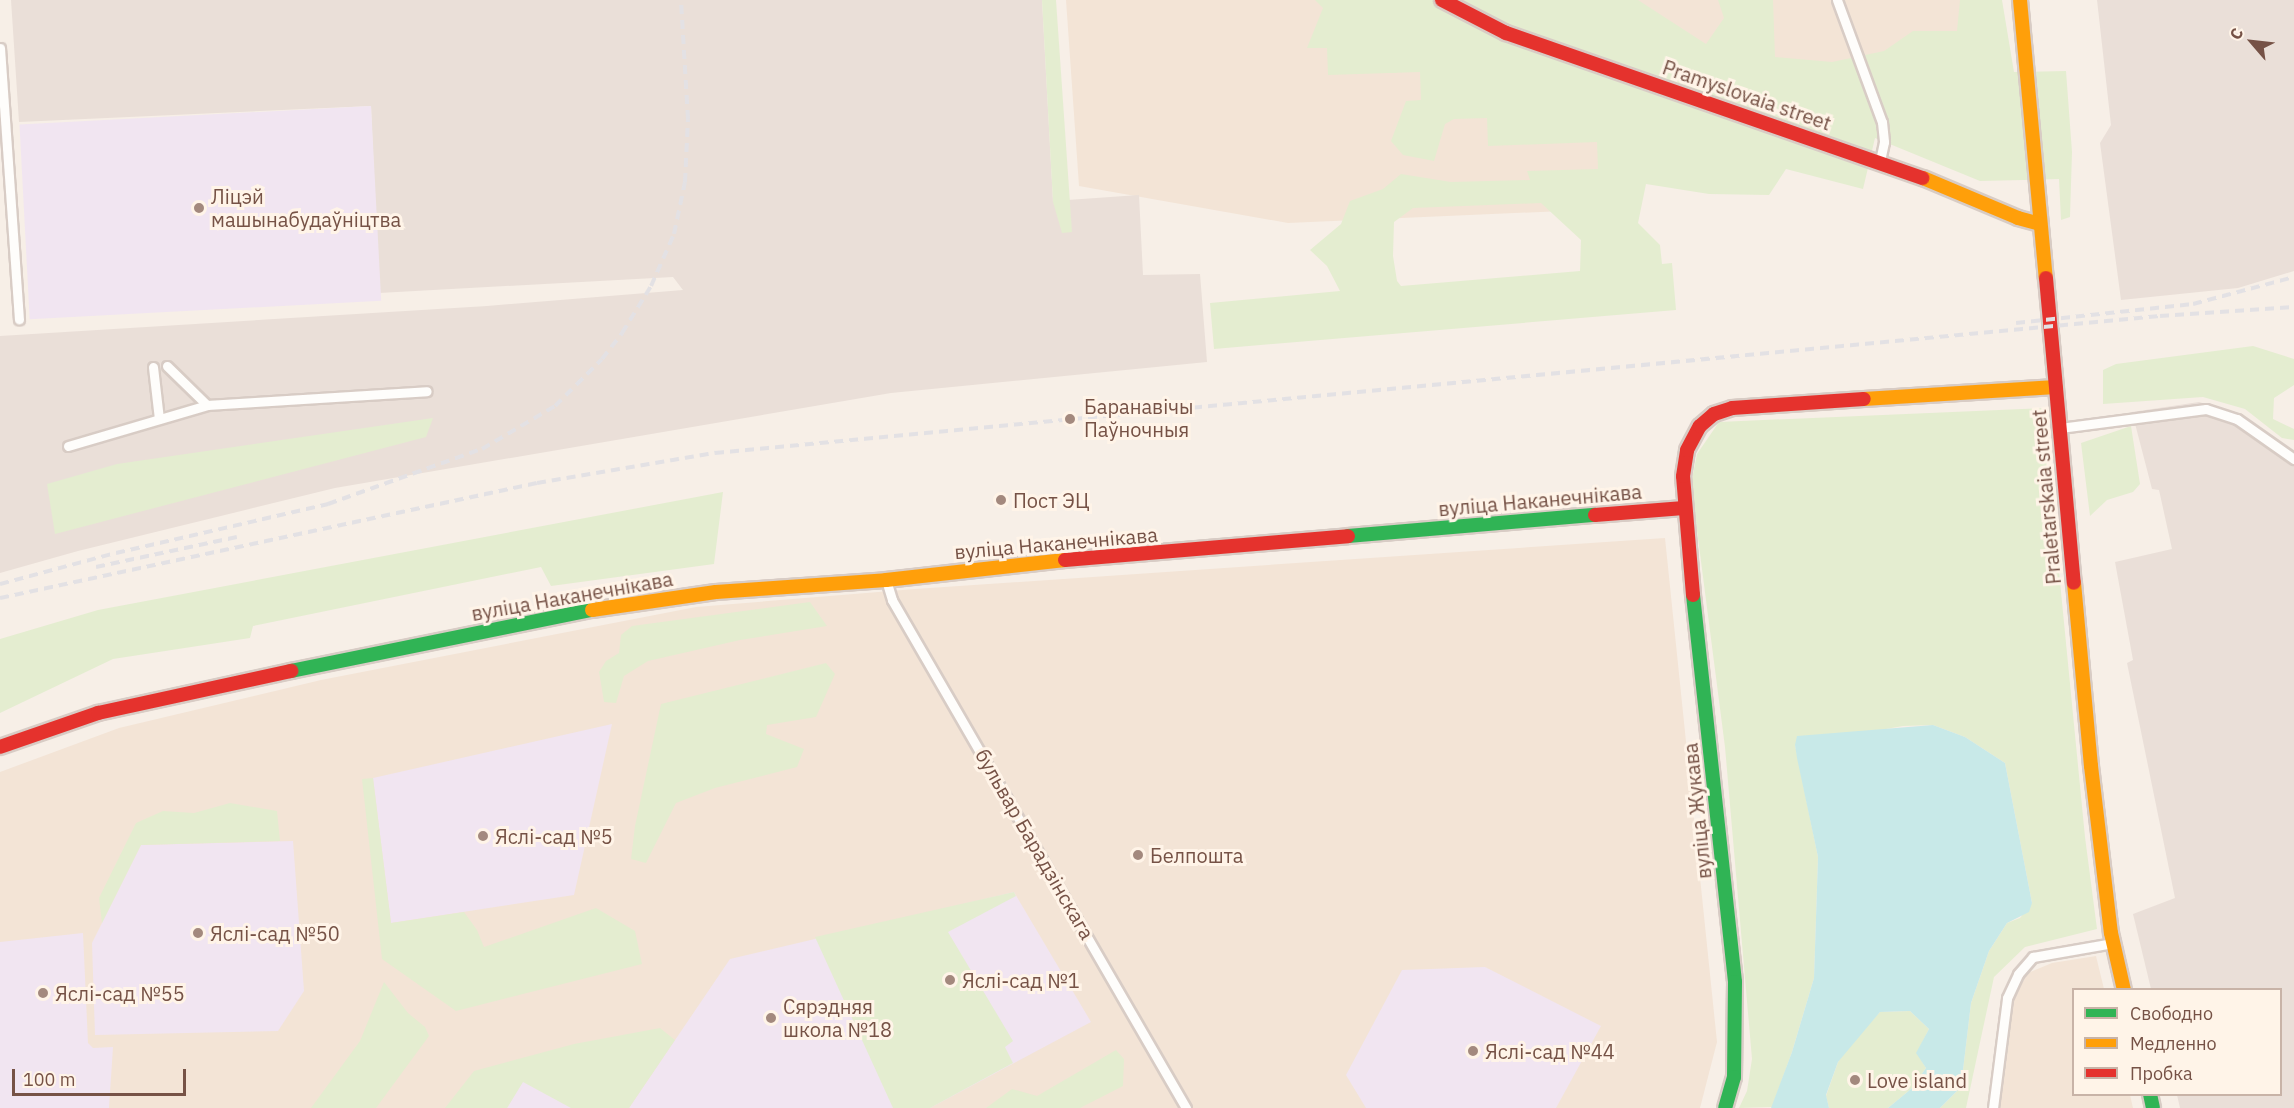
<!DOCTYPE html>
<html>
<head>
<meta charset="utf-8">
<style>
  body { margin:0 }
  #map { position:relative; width:2294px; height:1108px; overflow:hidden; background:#f7efe7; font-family:"IBM Plex Sans",sans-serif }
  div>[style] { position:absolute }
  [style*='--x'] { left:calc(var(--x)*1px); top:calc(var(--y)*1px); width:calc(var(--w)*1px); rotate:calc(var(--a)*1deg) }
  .residential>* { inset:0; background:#f3e4d6 }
  .industrial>* { inset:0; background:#eadfd8 }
  .education>* { inset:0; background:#f1e5f1; transform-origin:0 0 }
  .green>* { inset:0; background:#e4edd0 }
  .water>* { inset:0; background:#c8e9e8 }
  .roads { filter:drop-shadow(2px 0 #d8ccc5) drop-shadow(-2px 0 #d8ccc5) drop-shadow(0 2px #d8ccc5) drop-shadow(0 -2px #d8ccc5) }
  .street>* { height:9px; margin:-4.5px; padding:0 4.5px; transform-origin:4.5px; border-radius:4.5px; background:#fefdfb }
  .fast>* { height:14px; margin:-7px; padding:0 7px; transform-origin:7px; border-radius:7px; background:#30b455 }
  .slow>* { height:14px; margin:-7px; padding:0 7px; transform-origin:7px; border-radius:7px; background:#ff9f0a }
  .jam>* { height:14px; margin:-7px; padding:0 7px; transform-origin:7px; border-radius:7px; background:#e5322d }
  .rail>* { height:4px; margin-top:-2px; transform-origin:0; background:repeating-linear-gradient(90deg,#e3e1e4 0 9px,transparent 0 15px) }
  .dots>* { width:16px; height:16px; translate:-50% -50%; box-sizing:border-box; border:3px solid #fff4e8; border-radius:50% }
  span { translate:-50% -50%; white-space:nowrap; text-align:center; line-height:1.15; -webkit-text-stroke:6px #fff4e8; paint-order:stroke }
  .street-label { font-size:20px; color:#765246 }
  .poi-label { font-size:20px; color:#765246 }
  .left { translate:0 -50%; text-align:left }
  .legend { position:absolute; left:2072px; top:988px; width:210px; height:108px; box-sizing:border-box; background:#fff4e8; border:2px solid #c8b3a7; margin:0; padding:8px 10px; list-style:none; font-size:18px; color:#765246 }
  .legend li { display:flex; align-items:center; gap:12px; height:30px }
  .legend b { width:30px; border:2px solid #c8b3a7 }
  .north { position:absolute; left:2222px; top:12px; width:60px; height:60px; -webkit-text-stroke:4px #fff4e8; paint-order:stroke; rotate:298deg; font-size:16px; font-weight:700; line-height:24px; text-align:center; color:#765246 }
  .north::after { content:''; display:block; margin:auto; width:21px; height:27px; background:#765246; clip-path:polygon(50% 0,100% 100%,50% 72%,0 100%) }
  .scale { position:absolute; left:12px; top:1069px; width:174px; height:27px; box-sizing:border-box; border:3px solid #765246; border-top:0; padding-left:8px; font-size:18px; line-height:21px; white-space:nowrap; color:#765246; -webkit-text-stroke:4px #fff4e8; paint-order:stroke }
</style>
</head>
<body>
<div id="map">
  <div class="residential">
    <i style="clip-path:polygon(1066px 0,1996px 0,2011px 177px,1659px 68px,1608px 209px,1288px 223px,1079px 186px)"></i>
    <i style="clip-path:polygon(1665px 538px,1717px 1042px,1700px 1108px,0 1108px,0 772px,119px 728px,321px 680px,696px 607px,915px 589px)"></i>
    <i style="clip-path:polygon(2096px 956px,2104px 989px,2074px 990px,2074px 1094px,2130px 1095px,2133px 1108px,1999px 1108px,2011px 1001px,2028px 973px,2052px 963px)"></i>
  </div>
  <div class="industrial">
    <i style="clip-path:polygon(11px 0,1042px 0,1053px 201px,1139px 195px,1143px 275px,1200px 274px,1207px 362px,891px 393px,335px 488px,78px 551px,0 573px,0 336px,487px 306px,683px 290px,673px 277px,379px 293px,371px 106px,19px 122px)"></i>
    <i style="clip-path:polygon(2097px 0,2294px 0,2294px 271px,2238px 288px,2121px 300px,2100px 143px,2111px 125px)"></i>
    <i style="clip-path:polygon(2199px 402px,2236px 413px,2294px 453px,2294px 1108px,2180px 1108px,2177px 1095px,2280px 1094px,2280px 990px,2151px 989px,2133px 914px,2175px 898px,2127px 663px,2133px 660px,2115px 562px,2172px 549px,2159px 490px,2152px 489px,2132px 412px)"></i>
  </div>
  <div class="education">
    <i style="left:371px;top:106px;width:195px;height:352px;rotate:87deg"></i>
    <i style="clip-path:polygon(612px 724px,574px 895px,391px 923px,373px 778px)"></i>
    <i style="clip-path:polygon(293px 841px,304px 991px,278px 1031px,95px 1035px,92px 943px,141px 845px)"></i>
    <i style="clip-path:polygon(1014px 892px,1091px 1022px,930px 1108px,629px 1108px,730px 959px)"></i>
    <i style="clip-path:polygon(83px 933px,88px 1043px,93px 1048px,113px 1047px,109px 1108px,0 1108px,0 942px)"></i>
    <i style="clip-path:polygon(1485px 967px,1601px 1026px,1556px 1108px,1366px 1108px,1346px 1075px,1402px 970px)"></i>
    <i style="clip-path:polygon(523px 1081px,572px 1108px,507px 1108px)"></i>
  </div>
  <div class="green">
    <i style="clip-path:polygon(1042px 0,1056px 0,1072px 232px,1062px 233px,1053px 202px)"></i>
    <i style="clip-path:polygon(evenodd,1315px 0,1638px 0,1706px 44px,1724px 18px,1718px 0,1773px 0,1775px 57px,1832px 62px,1884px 51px,1913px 31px,1957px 31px,1960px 0,2002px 0,2014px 72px,2066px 71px,2072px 152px,2070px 217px,2061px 220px,2059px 179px,1980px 181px,1875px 138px,1863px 189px,1786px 169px,1769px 195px,1709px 194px,1646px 184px,1638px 223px,1660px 245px,1662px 264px,1672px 263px,1676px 310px,1214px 349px,1210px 303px,1340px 291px,1327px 266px,1310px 250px,1341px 224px,1350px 201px,1383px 189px,1401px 174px,1451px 182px,1530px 180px,1527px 171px,1598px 169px,1597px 142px,1488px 146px,1487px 118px,1454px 119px,1445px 124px,1434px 161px,1403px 155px,1391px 141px,1406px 101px,1421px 100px,1420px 72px,1328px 75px,1327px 48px,1307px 48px,1323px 8px,1315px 0,1541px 203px,1581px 240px,1580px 271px,1401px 286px,1397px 281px,1393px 256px,1394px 222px,1413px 208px,1541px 203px)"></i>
    <i style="clip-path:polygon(2253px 346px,2294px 359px,2294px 385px,2274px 398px,2273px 419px,2294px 429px,2294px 440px,2282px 438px,2245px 409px,2203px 397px,2103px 404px,2103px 370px,2116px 364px)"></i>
    <i style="clip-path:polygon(2043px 408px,2085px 837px,2097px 929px,2025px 947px,1994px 977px,1966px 1108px,1940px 1108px,1961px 1087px,1971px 1003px,1989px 951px,2007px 923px,2020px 918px,2032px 903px,2005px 763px,1965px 737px,1933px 725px,1903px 726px,1795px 745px,1818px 857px,1814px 978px,1792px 1052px,1772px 1107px,1739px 1108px,1747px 1091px,1752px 1059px,1725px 747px,1691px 484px,1697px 454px,1719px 422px)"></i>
    <i style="clip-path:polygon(433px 418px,426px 437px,55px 534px,47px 484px,117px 464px)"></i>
    <i style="clip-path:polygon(2131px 426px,2140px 484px,2133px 492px,2107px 500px,2090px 516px,2081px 443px)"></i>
    <i style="clip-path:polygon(723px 492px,714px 564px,551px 586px,541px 567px,253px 626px,250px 638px,113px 659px,0 713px,0 639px,98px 610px)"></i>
    <i style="clip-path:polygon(810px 602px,827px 626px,740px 640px,648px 661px,624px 676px,616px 703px,604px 702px,599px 672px,606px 661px,619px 653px,621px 635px,632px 626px)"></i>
    <i style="clip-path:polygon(826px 663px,835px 674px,816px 717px,767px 725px,766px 734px,804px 749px,797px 767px,715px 788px,676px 803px,646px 863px,631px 859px,635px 826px,661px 704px)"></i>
    <i style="clip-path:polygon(373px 778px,391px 923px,464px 912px,477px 930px,484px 947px,596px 908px,635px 931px,642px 964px,456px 1011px,382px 959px,362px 779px)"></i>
    <i style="clip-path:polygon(230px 803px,277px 811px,280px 841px,141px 845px,102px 923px,99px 898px,136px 823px,163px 811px,194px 813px)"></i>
    <i style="clip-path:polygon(1014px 892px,1016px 896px,948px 932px,1013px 1041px,1005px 1047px,1013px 1063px,930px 1108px,893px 1108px,815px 937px)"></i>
    <i style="clip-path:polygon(384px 982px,408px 1013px,425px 1027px,429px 1036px,376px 1108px,311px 1108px,360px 1041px)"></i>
    <i style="clip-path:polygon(1910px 1011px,1929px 1029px,1917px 1053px,1926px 1068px,1911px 1089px,1888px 1108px,1829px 1108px,1826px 1096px,1838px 1062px,1848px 1047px,1880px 1012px)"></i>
    <i style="clip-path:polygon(660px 1028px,675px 1040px,629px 1108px,571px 1108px,523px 1082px,507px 1108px,445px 1108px,474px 1071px,574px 1044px)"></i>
    <i style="clip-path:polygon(1116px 1050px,1124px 1059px,1123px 1086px,1080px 1108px,986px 1108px,1012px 1089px,1037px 1096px)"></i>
  </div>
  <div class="water">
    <i style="clip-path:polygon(1933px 725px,1965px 737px,2005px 763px,2032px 903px,2029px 912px,2007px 923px,1989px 951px,1971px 1003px,1961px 1087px,1940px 1108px,1888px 1108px,1911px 1089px,1926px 1068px,1916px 1053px,1929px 1029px,1910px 1011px,1880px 1012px,1838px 1062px,1826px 1095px,1829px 1108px,1771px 1108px,1792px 1052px,1814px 978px,1818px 857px,1797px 758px,1795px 745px,1797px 736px)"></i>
  </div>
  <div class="roads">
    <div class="street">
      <i style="--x:1837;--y:0;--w:130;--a:69.8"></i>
      <i style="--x:1882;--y:122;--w:20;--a:84"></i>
      <i style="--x:1884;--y:142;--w:19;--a:102"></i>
      <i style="--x:0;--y:48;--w:272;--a:86"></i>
      <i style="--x:167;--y:366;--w:56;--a:44.3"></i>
      <i style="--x:207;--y:405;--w:220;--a:-3.6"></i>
      <i style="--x:153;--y:367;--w:52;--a:83.4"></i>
      <i style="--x:2060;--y:428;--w:147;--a:-7.4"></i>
      <i style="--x:2206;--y:409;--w:33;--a:18"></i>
      <i style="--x:2237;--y:419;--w:70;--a:35.1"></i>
      <i style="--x:68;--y:446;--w:145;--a:-16.4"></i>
      <i style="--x:886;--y:580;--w:21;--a:73"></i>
      <i style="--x:892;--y:600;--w:587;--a:59.94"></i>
      <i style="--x:1993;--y:1108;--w:111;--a:-82.7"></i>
      <i style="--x:2007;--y:998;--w:26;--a:-65"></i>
      <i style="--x:2018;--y:974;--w:23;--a:-49"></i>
      <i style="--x:2033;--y:957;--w:81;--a:-9.9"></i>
    </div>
    <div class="fast">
      <i style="--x:1348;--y:536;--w:248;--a:-4.9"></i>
      <i style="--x:1693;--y:595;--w:389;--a:83.8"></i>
      <i style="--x:1735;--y:982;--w:95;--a:90.6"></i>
      <i style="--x:1734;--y:1077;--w:32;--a:106"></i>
      <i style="--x:291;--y:671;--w:307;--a:-11.5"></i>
      <i style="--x:2150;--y:1094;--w:14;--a:78"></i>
    </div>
    <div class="slow">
      <i style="--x:2020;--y:0;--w:279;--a:84.7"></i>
      <i style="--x:1923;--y:178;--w:103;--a:22.8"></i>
      <i style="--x:2018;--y:218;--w:23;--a:15"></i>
      <i style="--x:1864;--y:399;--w:192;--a:-3.6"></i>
      <i style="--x:2074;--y:583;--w:184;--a:84.7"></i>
      <i style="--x:2091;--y:766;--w:168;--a:83.2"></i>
      <i style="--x:2111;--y:933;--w:58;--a:77.2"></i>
      <i style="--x:592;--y:610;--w:125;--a:-8.3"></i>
      <i style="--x:716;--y:592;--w:170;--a:-4"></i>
      <i style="--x:886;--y:580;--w:180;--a:-6.4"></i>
    </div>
    <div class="jam">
      <i style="--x:1442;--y:0;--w:72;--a:27.3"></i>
      <i style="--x:1506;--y:33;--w:441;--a:19.2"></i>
      <i style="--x:2046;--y:278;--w:306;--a:84.8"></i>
      <i style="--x:1595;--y:515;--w:89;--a:-4.5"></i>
      <i style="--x:1065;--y:560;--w:284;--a:-4.8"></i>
      <i style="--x:1693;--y:595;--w:119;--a:-94.8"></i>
      <i style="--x:1683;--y:476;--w:26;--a:-81"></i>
      <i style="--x:1687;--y:450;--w:27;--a:-62"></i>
      <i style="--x:1700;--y:426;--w:18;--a:-41"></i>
      <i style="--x:1714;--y:414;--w:19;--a:-18"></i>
      <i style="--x:1732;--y:408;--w:132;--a:-3.9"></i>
      <i style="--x:0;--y:747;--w:104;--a:-19.1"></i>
      <i style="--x:98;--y:713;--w:198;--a:-12.3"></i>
    </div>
  </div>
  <div class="rail">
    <i style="--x:2016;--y:323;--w:178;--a:-6.1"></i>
    <i style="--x:2193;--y:304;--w:105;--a:-15"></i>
    <i style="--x:96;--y:567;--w:144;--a:-12"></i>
    <i style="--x:0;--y:584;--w:120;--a:-15"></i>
    <i style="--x:116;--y:553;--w:218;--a:-13"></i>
    <i style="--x:328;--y:504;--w:164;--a:-19.7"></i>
    <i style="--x:482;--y:449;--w:85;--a:-30.5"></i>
    <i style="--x:555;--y:406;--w:66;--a:-45"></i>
    <i style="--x:602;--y:359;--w:33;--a:-52"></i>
    <i style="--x:622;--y:333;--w:55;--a:-58.3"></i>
    <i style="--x:651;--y:286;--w:57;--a:-66.1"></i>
    <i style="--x:674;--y:234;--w:53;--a:-78.1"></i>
    <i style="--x:685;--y:182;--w:63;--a:-87.3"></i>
    <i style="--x:688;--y:119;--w:119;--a:-93.4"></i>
    <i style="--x:0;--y:598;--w:549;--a:-12.09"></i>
    <i style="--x:537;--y:483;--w:181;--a:-9.6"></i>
    <i style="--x:715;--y:453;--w:1451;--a:-5.42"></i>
    <i style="--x:2160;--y:316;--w:134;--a:-3.8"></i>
  </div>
  <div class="dots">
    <i style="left:199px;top:208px;background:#a3897e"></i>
    <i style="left:1070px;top:419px;background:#a3897e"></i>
    <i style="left:1001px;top:500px;background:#a3897e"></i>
    <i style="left:483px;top:836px;background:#a3897e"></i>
    <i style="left:1138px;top:855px;background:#a3897e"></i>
    <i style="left:198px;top:933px;background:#a3897e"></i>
    <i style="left:950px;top:980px;background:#a3897e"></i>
    <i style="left:43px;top:993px;background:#a3897e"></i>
    <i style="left:771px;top:1018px;background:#a3897e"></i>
    <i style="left:1473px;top:1051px;background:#a3897e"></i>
    <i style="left:1855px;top:1080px;background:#a3897e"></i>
  </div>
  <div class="street-label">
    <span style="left:1747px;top:95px;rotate:19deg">Pramyslovaia street</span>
    <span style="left:2046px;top:497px;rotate:-95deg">Praletarskaia street</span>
    <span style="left:1540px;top:500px;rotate:-5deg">вуліца Наканечнікава</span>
    <span style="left:1056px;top:543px;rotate:-5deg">вуліца Наканечнікава</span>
    <span style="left:572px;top:596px;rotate:-10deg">вуліца Наканечнікава</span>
    <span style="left:1697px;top:811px;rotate:-96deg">вуліца Жукава</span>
    <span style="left:1035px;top:844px;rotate:60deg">бульвар Барадзінскага</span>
  </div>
  <div class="poi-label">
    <span class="left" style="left:211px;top:208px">Ліцэй<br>машынабудаўніцтва</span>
    <span class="left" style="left:1084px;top:418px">Баранавічы<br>Паўночныя</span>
    <span class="left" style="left:1013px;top:500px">Пост ЭЦ</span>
    <span class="left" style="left:495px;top:836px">Яслі-сад №5</span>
    <span class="left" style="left:1150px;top:855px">Белпошта</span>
    <span class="left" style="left:210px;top:933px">Яслі-сад №50</span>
    <span class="left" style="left:962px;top:980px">Яслі-сад №1</span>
    <span class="left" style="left:55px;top:993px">Яслі-сад №55</span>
    <span class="left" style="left:783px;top:1018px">Сярэдняя<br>школа №18</span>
    <span class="left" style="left:1485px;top:1051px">Яслі-сад №44</span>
    <span class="left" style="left:1867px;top:1080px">Love island</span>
  </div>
  <ul class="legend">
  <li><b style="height:8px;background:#30b455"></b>Свободно</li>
  <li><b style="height:8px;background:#ff9f0a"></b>Медленно</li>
  <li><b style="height:8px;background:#e5322d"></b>Пробка</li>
  </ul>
  <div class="north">С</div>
  <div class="scale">100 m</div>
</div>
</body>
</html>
